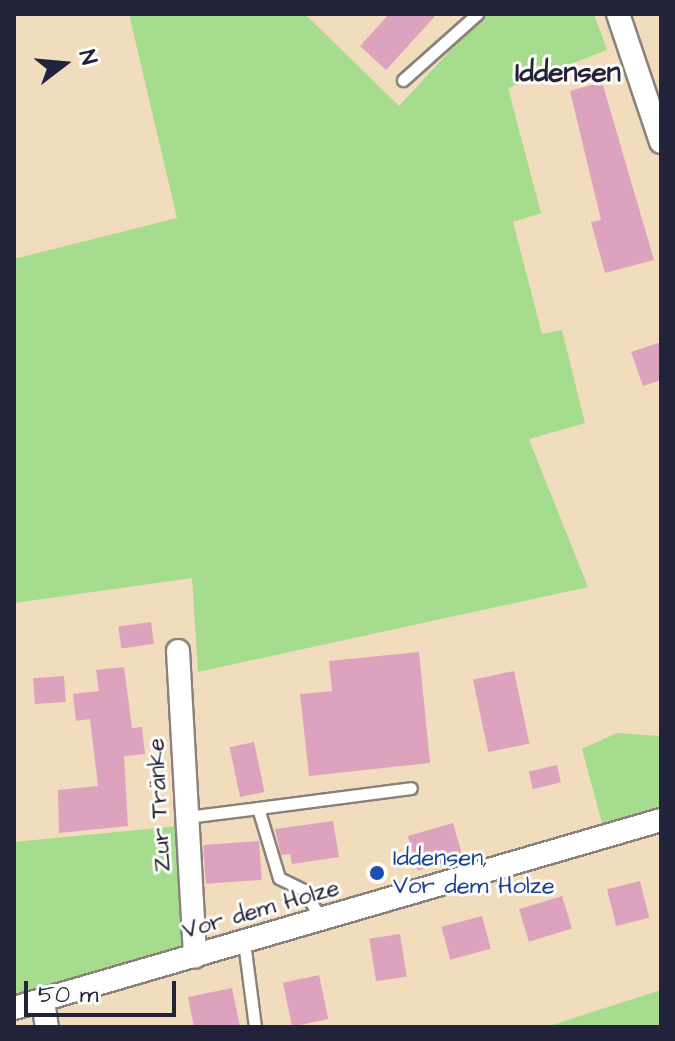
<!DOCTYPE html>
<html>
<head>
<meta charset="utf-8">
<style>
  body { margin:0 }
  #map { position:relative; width:675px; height:1041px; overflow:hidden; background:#f1ddbd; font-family:"Architects Daughter",sans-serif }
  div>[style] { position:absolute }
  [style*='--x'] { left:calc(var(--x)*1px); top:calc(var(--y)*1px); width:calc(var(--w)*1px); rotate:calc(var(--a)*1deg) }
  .green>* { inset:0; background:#a5dc8d }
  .building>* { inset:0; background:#dda3be; transform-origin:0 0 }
  .roads { filter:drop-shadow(2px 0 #8a807c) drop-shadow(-2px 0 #8a807c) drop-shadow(0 2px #8a807c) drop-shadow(0 -2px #8a807c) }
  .lane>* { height:11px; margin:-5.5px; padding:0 5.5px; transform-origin:5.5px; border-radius:5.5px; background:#fff }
  .street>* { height:22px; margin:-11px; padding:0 11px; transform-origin:11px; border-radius:11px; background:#fff }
  .dots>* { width:22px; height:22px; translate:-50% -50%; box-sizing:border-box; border:4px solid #fdfcf7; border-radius:50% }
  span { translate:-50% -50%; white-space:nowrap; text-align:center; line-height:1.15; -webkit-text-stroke:6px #fdfcf7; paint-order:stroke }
  .street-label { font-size:24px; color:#22223b }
  .transit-label { font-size:24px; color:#164399 }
  .left { translate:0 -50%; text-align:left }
  .quarter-label { font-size:28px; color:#22223b; font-weight:700 }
  .frame { position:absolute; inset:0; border:16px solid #22223b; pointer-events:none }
  .north { position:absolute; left:24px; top:24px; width:80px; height:80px; -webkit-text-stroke:6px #fdfcf7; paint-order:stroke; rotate:74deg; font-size:22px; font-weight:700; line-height:32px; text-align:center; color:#22223b }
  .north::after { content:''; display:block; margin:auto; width:28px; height:36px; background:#22223b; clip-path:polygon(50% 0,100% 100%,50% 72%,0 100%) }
  .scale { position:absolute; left:24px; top:981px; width:152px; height:36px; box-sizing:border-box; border:4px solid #22223b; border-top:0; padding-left:10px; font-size:24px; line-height:28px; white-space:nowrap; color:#22223b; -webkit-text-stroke:6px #fdfcf7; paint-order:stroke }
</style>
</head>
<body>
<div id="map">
  <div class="green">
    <i style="clip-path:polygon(129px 14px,305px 14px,399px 106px,484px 14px,594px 14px,607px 50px,508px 88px,541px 213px,513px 222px,542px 334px,562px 330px,585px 423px,529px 439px,588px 587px,198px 672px,192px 578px,14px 603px,14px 259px,177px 218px)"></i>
    <i style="clip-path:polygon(617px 733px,661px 736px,661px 813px,604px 830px,582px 749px)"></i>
    <i style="clip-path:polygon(179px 826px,186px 948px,14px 998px,14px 842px)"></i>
    <i style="clip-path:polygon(661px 990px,661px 1027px,546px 1027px)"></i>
  </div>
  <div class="building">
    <i style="clip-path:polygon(389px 14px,437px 14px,386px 70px,360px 46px)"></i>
    <i style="clip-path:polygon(602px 82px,654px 260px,605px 273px,591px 222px,601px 220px,570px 91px)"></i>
    <i style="clip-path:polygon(661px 342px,661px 380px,643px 386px,631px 352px)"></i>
    <i style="left:151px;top:622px;width:22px;height:33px;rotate:82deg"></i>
    <i style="clip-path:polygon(419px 652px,430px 763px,309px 776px,300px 694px,332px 691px,329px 661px)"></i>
    <i style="clip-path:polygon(124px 667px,132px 728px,142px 727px,145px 754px,124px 756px,128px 826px,59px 833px,58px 790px,98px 786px,90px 719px,76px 721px,73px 694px,99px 691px,96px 670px)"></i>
    <i style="left:514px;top:671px;width:74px;height:42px;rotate:78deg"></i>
    <i style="left:64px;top:676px;width:26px;height:31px;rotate:86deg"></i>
    <i style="left:254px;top:742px;width:51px;height:25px;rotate:78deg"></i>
    <i style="left:557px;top:765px;width:18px;height:29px;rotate:77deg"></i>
    <i style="clip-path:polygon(333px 821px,339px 857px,292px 864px,290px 854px,281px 855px,275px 829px)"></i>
    <i style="left:453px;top:823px;width:36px;height:47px;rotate:74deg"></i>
    <i style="left:259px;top:841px;width:39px;height:56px;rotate:86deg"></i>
    <i style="left:640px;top:881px;width:38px;height:34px;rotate:76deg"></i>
    <i style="left:562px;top:896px;width:34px;height:45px;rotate:73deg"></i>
    <i style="left:482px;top:916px;width:34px;height:42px;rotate:75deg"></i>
    <i style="left:400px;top:934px;width:43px;height:31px;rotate:81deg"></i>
    <i style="left:319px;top:975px;width:45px;height:37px;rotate:78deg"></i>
    <i style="clip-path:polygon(232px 988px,240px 1027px,194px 1027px,188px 997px)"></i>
  </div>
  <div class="roads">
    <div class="lane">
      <i style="--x:403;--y:80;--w:99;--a:-41.7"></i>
      <i style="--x:258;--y:808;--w:154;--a:-7.4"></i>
      <i style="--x:187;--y:817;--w:72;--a:-7.2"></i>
      <i style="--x:258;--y:808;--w:73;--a:73.3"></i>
      <i style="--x:279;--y:878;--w:30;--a:26"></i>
      <i style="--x:306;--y:891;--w:32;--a:64"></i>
      <i style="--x:244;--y:942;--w:86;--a:82.6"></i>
    </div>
    <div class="street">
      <i style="--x:618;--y:14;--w:135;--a:71.4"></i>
      <i style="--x:178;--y:651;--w:306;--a:86.8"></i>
      <i style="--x:43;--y:1000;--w:27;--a:82"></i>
      <i style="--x:14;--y:1008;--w:674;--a:-16.2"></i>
    </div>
  </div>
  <div class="dots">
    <i style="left:377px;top:873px;background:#1a4fb4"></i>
  </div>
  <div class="street-label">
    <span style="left:160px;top:805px;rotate:-93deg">Zur Tränke</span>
    <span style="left:261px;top:910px;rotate:-16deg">Vor dem Holze</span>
  </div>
  <div class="transit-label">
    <span class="left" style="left:393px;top:873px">Iddensen,<br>Vor dem Holze</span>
  </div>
  <div class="quarter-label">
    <span style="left:568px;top:73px">Iddensen</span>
  </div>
  <div class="frame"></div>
  <div class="north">N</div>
  <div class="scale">50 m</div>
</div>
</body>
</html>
